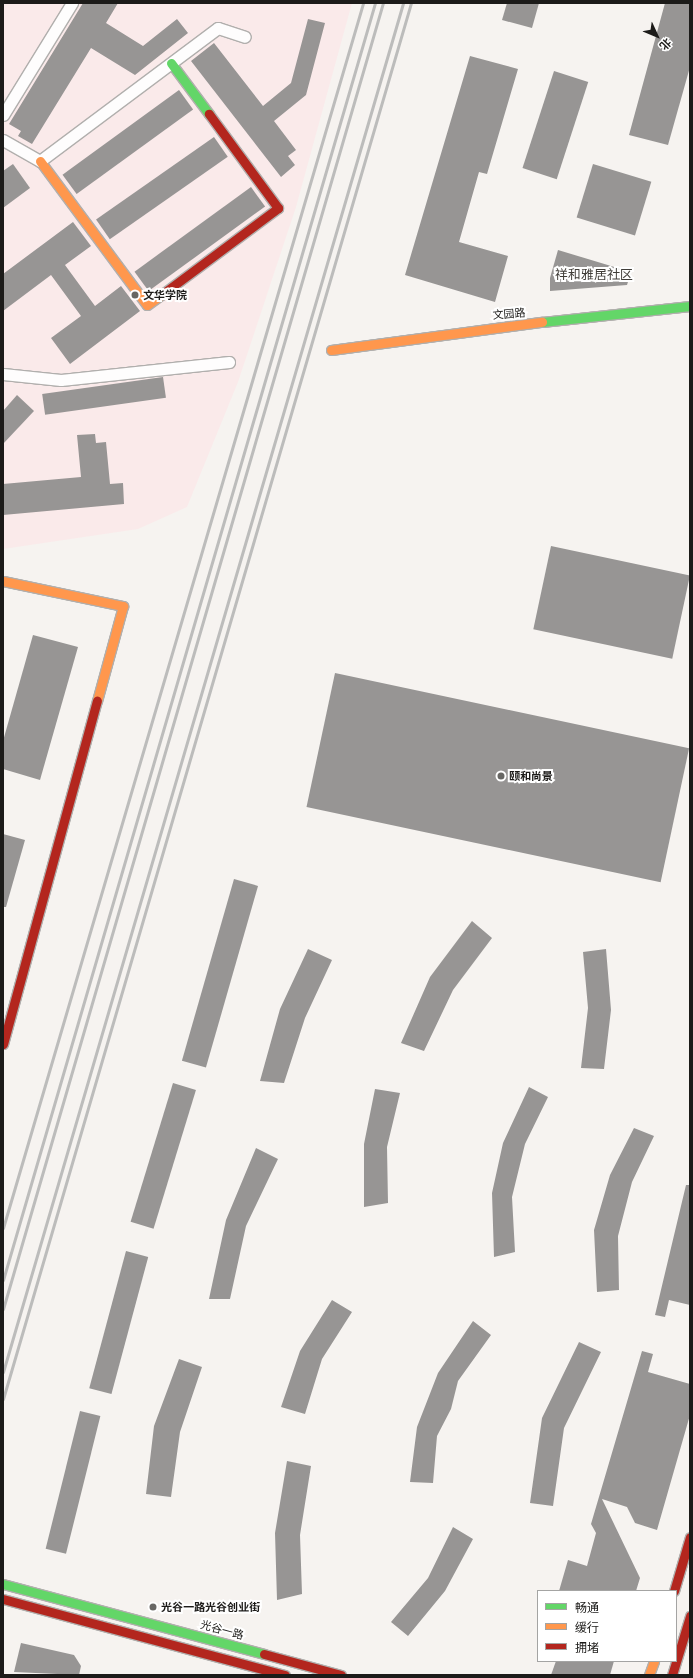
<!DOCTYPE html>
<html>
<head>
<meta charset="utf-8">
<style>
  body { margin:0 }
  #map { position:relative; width:693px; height:1678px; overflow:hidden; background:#f6f3f0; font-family:"IBM Plex Serif","Noto Sans SC",serif }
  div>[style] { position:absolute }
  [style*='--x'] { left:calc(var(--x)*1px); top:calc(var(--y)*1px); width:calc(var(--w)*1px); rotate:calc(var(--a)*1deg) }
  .education>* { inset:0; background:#faeaea }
  .building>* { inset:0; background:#979594; transform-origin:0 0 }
  .roads { filter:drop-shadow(1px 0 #b1afad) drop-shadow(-1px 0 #b1afad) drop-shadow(0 1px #b1afad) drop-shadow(0 -1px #b1afad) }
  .street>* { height:11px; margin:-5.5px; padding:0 5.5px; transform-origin:5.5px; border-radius:5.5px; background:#fefdfd }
  .fast>* { height:9px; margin:-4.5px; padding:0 4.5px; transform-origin:4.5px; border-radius:4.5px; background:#63d668 }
  .slow>* { height:9px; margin:-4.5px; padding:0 4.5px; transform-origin:4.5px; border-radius:4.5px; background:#ff974d }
  .jam>* { height:9px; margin:-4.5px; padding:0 4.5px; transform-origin:4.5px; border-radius:4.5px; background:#b3261e }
  .rail>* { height:3px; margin:-1.5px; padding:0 1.5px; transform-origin:1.5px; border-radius:1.5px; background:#bcbcbb }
  .dots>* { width:11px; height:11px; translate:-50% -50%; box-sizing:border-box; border:2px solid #fff; border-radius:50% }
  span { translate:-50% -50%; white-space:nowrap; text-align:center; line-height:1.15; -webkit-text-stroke:4px #fff; paint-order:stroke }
  .poi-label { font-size:11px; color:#1c1b19; font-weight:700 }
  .left { translate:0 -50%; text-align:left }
  .street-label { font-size:11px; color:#1c1b19 }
  .quarter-label { font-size:13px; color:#403d38 }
  .frame { position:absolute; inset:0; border:4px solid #1c1b19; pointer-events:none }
  .legend { position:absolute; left:537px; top:1590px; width:140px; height:72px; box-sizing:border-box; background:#fff; border:1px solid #a4a4a3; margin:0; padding:5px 7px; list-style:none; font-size:12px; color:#1c1b19 }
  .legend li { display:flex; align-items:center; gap:8px; height:20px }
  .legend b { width:20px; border:1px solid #a4a4a3 }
  .north { position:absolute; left:637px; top:16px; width:40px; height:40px; -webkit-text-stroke:3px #fff; paint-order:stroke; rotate:134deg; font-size:11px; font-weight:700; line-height:16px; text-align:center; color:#1c1b19 }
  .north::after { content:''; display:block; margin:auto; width:14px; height:18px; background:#1c1b19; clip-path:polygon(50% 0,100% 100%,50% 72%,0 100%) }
</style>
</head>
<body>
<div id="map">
  <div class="education">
    <i style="clip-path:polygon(3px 3px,352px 3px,296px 207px,238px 382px,187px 507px,138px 529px,3px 549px)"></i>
  </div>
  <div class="building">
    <i style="clip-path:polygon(83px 3px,118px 3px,106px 23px,143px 46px,177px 19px,188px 33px,135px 75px,91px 48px,32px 144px,18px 136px,21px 131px,9px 124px)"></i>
    <i style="clip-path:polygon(507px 3px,539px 3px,532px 28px,502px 20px)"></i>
    <i style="clip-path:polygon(665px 3px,690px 3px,690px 67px,668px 145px,629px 135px)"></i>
    <i style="clip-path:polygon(308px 19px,325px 23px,306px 95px,274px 121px,296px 150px,288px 156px,295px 165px,281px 177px,191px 61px,214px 43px,263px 106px,291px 83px)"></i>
    <i style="clip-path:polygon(470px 56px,518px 69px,487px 174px,479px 172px,459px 242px,508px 256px,495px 302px,405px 275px)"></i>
    <i style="left:554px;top:71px;width:36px;height:102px;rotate:18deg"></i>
    <i style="left:179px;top:90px;width:24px;height:144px;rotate:54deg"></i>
    <i style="left:214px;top:137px;width:24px;height:144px;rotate:55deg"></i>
    <i style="clip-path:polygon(13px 164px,30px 188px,3px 208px,3px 171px)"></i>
    <i style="left:593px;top:164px;width:61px;height:56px;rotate:17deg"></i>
    <i style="left:251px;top:187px;width:24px;height:144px;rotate:54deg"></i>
    <i style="clip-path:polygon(73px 222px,91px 246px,65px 265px,95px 306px,121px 286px,140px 311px,70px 364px,51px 338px,81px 316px,51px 275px,3px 311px,3px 274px)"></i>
    <i style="clip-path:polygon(558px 250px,631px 272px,627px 285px,550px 291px,550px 278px)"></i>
    <i style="left:163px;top:377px;width:21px;height:122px;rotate:82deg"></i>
    <i style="clip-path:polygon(17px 395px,34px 411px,3px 444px,3px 411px)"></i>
    <i style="clip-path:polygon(95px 434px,96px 443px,106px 442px,110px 484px,123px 483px,124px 504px,3px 515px,3px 484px,81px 477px,77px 435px)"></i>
    <i style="left:551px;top:546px;width:142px;height:85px;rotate:12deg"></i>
    <i style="clip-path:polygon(33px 635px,78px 647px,40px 780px,3px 769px,3px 741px)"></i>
    <i style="left:335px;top:673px;width:362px;height:137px;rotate:12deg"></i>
    <i style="clip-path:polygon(3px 834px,25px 840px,6px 907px,3px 907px)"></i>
    <i style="left:234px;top:879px;width:25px;height:189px;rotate:16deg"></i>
    <i style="clip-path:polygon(472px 921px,492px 938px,453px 990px,424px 1051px,401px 1043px,430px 977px)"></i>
    <i style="clip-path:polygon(308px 949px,332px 960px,305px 1018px,284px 1083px,260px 1081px,280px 1009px)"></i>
    <i style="clip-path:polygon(606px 949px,611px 1010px,604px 1069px,581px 1068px,588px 1008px,583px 952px)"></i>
    <i style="left:173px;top:1083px;width:24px;height:145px;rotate:17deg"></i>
    <i style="clip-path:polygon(529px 1087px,548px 1097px,525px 1144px,512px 1197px,515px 1252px,494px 1257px,492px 1193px,503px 1143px)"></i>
    <i style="clip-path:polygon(375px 1089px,400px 1093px,387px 1147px,388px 1203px,364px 1207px,364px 1144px)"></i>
    <i style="clip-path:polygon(634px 1128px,654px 1136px,632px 1182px,618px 1236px,619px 1290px,597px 1292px,594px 1230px,610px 1175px)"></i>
    <i style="clip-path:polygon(256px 1148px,278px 1159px,246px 1226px,230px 1299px,209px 1299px,226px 1220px)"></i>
    <i style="clip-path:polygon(686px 1185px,690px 1185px,690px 1305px,669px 1300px,665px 1317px,655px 1315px)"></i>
    <i style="left:126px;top:1251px;width:23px;height:142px;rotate:15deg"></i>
    <i style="clip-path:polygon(332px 1300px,352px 1312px,322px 1359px,305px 1414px,281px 1407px,300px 1351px)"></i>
    <i style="clip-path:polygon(473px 1321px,491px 1335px,458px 1381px,451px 1409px,437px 1436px,433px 1483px,410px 1482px,417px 1427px,438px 1373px)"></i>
    <i style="clip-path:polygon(579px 1342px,601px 1352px,564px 1428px,553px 1506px,530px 1503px,542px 1418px)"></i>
    <i style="clip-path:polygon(642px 1351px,653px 1354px,648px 1372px,690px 1384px,690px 1415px,657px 1530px,635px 1523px,627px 1507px,602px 1499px,640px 1578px,636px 1591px,559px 1591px,568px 1560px,587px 1566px,596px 1533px,591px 1524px)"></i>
    <i style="clip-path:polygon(179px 1359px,202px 1367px,180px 1432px,171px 1497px,146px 1494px,154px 1426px)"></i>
    <i style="left:80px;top:1411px;width:21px;height:142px;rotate:14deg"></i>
    <i style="clip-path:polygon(287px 1461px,311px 1466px,300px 1535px,302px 1594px,277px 1600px,275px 1533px)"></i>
    <i style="clip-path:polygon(453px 1527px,473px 1539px,445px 1591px,408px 1636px,391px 1622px,428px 1578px)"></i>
    <i style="clip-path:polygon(21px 1643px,74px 1655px,81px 1666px,79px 1675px,14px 1672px)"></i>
    <i style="clip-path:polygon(556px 1661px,614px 1661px,610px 1675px,551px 1675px)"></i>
  </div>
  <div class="roads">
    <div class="street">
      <i style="--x:3;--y:115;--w:132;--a:-58.4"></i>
      <i style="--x:3;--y:140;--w:43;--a:29.6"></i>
      <i style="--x:40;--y:161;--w:222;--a:-36.8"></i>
      <i style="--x:218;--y:28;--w:28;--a:18"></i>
      <i style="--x:3;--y:374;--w:58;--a:5.9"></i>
      <i style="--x:61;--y:380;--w:169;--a:-6.1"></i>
    </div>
    <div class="fast">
      <i style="--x:171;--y:63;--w:64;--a:53.3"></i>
      <i style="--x:542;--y:322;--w:149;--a:-6.2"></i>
      <i style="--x:3;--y:1584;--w:270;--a:15"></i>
    </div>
    <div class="slow">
      <i style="--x:40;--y:161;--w:179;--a:53.4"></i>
      <i style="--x:147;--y:305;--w:17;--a:-36"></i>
      <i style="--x:331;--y:350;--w:213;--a:-7.6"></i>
      <i style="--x:3;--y:581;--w:123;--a:11.8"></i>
      <i style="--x:123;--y:606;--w:98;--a:105.3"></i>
      <i style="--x:649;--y:1675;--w:15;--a:-70"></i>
    </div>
    <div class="jam">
      <i style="--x:161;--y:295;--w:146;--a:-36.6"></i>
      <i style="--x:278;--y:208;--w:117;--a:-126.3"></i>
      <i style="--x:3;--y:1044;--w:356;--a:-74.7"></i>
      <i style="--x:674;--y:1591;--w:56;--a:-73.5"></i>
      <i style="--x:3;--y:1599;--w:292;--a:15.1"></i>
      <i style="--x:264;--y:1654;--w:80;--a:15.3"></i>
      <i style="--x:672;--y:1675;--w:62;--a:-73"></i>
    </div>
  </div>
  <div class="rail">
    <i style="--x:3;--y:1228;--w:1277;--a:-73.62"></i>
    <i style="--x:3;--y:1280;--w:1330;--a:-73.76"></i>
    <i style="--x:3;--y:1309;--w:1360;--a:-73.78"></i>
    <i style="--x:3;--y:1372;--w:1426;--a:-73.71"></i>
    <i style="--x:3;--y:1399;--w:1454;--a:-73.71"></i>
  </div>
  <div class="dots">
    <i style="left:135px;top:295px;background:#686764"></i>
    <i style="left:501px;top:776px;background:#686764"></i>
    <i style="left:153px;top:1607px;background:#686764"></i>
  </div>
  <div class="poi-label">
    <span class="left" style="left:143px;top:295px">文华学院</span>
    <span class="left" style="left:509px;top:776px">颐和尚景</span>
    <span class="left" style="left:161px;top:1607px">光谷一路光谷创业街</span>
  </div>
  <div class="street-label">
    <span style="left:509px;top:314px;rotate:-5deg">文园路</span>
    <span style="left:222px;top:1630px;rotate:15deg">光谷一路</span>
  </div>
  <div class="quarter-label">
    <span style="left:594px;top:275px">祥和雅居社区</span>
  </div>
  <div class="frame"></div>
  <ul class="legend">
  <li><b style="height:5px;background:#63d668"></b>畅通</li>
  <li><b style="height:5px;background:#ff974d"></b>缓行</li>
  <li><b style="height:5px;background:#b3261e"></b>拥堵</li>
  </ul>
  <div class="north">北</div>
</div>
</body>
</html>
